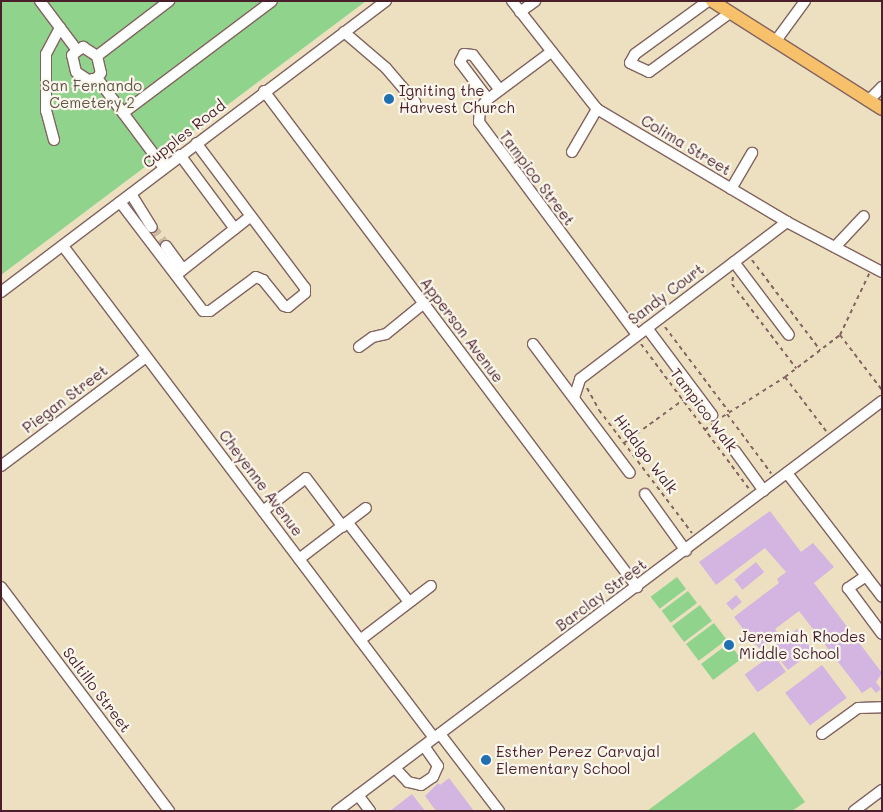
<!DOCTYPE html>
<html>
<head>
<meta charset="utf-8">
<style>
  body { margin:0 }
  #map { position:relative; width:883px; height:812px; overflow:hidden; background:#ede0c0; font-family:Mali,sans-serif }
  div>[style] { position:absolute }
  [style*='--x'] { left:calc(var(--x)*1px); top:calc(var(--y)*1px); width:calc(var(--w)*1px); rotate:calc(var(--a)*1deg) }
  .green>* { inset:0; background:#90d38c; transform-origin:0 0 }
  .building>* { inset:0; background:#d4b4e0; transform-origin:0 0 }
  .minor-tunnel>* { height:10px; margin-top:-5px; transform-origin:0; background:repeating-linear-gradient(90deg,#ccb9a2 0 10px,transparent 0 15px) }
  .path>* { height:2px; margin-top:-1px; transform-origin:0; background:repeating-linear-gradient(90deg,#83635f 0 4px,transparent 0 8px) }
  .roads { filter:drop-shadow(1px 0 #83635f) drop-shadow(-1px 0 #83635f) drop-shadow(0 1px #83635f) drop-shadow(0 -1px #83635f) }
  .minor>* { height:10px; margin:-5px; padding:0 5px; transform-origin:5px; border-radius:5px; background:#fff }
  .major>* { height:12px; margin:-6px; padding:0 6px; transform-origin:6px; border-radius:6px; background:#f7c06b }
  .dots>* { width:14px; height:14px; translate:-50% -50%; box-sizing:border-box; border:2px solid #fbf7ec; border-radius:50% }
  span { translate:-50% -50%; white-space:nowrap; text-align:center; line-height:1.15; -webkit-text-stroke:4.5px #fbf7ec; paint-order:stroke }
  .park-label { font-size:15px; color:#5f5548 }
  .poi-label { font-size:15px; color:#4a1f2b }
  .left { translate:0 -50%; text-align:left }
  .street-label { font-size:15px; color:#4a1f2b }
  .frame { position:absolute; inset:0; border:2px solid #4a1f2b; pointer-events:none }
</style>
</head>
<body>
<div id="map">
  <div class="green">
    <i style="clip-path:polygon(1px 1px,366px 1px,1px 275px)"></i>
    <i style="left:677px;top:577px;width:15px;height:33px;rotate:53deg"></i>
    <i style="left:688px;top:591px;width:15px;height:33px;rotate:53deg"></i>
    <i style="left:700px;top:605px;width:20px;height:35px;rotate:53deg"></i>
    <i style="left:714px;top:623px;width:21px;height:35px;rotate:53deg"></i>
    <i style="left:729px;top:643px;width:20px;height:35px;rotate:53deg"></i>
    <i style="clip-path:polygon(754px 732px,805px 802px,792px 811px,647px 811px)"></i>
  </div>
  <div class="building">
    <i style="clip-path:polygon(770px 511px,801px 552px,813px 543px,834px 567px,814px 583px,882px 673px,876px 682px,881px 689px,876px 693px,871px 687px,862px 693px,799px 611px,775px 629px,781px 637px,784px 635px,786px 638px,797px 629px,813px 651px,788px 670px,772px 650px,779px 641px,771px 631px,765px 635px,771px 641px,760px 649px,750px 638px,734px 617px,779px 583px,777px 579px,786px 572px,765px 548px,716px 585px,699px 562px)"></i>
    <i style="left:756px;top:562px;width:13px;height:28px;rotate:51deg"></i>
    <i style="left:736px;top:595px;width:9px;height:13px;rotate:49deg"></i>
    <i style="left:773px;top:654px;width:22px;height:35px;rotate:54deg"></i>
    <i style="left:822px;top:665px;width:41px;height:46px;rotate:53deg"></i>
    <i style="clip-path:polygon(449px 778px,474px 811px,436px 811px,425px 796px,438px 783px,440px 785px)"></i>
    <i style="clip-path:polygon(412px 794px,425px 811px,390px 811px)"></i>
  </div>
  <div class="minor-tunnel">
    <i style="--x:152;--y:227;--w:24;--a:54"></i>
  </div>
  <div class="path">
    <i style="--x:752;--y:260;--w:113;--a:52.9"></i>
    <i style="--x:733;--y:277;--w:7;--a:98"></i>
    <i style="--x:732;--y:284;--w:106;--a:52.7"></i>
    <i style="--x:665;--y:327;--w:106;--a:53"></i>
    <i style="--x:840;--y:335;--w:69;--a:52.6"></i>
    <i style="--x:641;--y:344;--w:181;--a:53.3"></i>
    <i style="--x:785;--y:377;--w:68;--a:52.8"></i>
    <i style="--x:587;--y:388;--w:25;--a:61"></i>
    <i style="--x:599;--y:410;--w:154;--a:52.9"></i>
    <i style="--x:727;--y:414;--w:74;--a:53.3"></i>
    <i style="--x:722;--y:417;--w:75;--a:-32.4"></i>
    <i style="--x:785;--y:377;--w:69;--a:-37.4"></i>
    <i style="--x:840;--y:335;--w:68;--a:-64.6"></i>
    <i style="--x:705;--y:430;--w:9;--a:-41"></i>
    <i style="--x:624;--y:443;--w:73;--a:-36.1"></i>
  </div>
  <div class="roads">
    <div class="minor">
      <i style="--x:40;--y:1;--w:60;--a:53.1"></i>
      <i style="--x:512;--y:1;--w:137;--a:51.8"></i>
      <i style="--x:597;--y:109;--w:221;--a:30.7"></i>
      <i style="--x:787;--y:222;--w:107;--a:27.8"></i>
      <i style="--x:708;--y:1;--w:90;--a:144"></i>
      <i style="--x:635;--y:54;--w:10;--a:119"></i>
      <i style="--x:630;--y:63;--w:21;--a:25"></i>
      <i style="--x:649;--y:72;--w:100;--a:-36.1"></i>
      <i style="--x:520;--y:12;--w:19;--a:-36"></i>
      <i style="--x:344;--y:32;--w:55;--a:40.6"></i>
      <i style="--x:386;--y:68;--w:45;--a:49.5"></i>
      <i style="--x:775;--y:42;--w:51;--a:-53.8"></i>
      <i style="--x:83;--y:47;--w:17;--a:33"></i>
      <i style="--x:97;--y:56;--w:17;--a:77"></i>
      <i style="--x:101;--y:73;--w:6;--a:129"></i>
      <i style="--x:97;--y:78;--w:9;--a:167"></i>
      <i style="--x:88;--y:80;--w:14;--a:-146"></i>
      <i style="--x:76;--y:72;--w:17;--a:-103"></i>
      <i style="--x:72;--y:55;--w:14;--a:-36"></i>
      <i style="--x:551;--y:52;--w:79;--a:143.3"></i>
      <i style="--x:488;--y:99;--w:12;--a:132"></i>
      <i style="--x:480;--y:108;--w:14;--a:94"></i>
      <i style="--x:479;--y:122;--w:265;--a:53.4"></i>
      <i style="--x:97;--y:56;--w:91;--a:-37.4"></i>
      <i style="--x:97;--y:78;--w:112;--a:53.3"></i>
      <i style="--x:264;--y:91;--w:621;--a:53.06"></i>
      <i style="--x:488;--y:99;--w:46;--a:-127.1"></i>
      <i style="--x:460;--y:62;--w:9;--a:-63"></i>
      <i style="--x:464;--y:54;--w:9;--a:6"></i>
      <i style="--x:473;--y:55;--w:44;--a:52.4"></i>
      <i style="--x:868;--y:101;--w:20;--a:-45"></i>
      <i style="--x:123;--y:113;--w:186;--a:-36.9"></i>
      <i style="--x:54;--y:140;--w:30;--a:-105"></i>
      <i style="--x:46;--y:111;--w:57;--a:-90"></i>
      <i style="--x:46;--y:54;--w:30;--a:-62"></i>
      <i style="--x:572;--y:152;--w:50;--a:-59.8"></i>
      <i style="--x:180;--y:155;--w:92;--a:53.4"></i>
      <i style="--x:731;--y:189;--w:42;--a:-59.7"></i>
      <i style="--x:131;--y:194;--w:39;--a:58"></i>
      <i style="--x:120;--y:202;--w:137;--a:52.7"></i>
      <i style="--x:203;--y:311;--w:7;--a:0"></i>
      <i style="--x:210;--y:311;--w:57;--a:-36.5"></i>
      <i style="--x:256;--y:277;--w:8;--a:23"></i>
      <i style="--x:263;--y:280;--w:33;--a:51"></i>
      <i style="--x:284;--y:306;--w:4;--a:14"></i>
      <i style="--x:288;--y:307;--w:22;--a:-39"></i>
      <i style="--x:305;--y:293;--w:5;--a:-90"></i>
      <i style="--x:305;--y:288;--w:181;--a:-126.9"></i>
      <i style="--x:63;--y:246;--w:616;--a:52.98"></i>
      <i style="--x:166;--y:246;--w:29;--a:54"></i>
      <i style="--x:835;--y:247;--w:42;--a:-46.9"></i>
      <i style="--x:734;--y:262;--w:91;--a:53"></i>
      <i style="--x:176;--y:275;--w:95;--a:-38.2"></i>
      <i style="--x:1;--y:292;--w:483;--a:-37.1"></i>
      <i style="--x:647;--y:328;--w:109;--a:53.2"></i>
      <i style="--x:533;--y:344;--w:161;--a:53.1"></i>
      <i style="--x:359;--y:347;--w:17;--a:-36"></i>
      <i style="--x:373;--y:337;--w:13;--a:-13"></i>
      <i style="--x:386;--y:334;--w:49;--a:-39.2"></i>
      <i style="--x:574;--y:398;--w:20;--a:-72"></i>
      <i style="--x:580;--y:379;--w:260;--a:-37.2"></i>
      <i style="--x:735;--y:451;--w:49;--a:54.1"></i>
      <i style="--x:1;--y:466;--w:181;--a:-36.9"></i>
      <i style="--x:787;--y:473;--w:156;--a:52.5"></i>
      <i style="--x:645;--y:494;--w:70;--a:54.3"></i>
      <i style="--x:263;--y:511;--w:54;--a:-37.5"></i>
      <i style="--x:306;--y:478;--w:61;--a:52.9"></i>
      <i style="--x:348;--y:523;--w:100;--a:52.3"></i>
      <i style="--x:299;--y:559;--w:84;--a:-37.3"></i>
      <i style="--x:866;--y:576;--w:22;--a:146"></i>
      <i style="--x:848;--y:588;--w:57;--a:53.5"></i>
      <i style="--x:1;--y:587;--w:280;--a:53.1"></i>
      <i style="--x:360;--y:640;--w:89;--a:-37.3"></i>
      <i style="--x:440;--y:734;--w:97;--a:52.5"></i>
      <i style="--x:822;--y:734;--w:44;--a:-35.8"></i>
      <i style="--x:858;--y:708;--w:24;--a:-2"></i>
      <i style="--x:395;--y:768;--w:19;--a:47"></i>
      <i style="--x:408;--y:782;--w:13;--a:13"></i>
      <i style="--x:421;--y:785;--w:14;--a:-34"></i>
      <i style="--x:433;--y:777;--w:12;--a:-66"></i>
      <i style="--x:438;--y:766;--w:24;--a:-125"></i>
      <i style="--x:358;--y:795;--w:20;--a:53"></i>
      <i style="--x:337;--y:811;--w:682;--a:-36.95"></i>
      <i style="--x:854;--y:811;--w:35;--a:-37"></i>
    </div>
    <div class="major">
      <i style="--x:712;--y:1;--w:201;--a:32.4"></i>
    </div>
  </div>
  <div class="dots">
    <i style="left:389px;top:99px;background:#1f6fb2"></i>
    <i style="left:729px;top:645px;background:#1f6fb2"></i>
    <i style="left:486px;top:760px;background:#1f6fb2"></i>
  </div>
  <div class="park-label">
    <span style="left:92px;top:94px">San Fernando<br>Cemetery 2</span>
  </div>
  <div class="poi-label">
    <span class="left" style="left:399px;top:99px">Igniting the<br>Harvest Church</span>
    <span class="left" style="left:739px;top:645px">Jeremiah Rhodes<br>Middle School</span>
    <span class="left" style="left:496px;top:760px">Esther Perez Carvajal<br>Elementary School</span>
  </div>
  <div class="street-label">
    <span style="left:184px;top:134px;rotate:-38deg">Cupples Road</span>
    <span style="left:686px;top:145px;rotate:31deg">Colima Street</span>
    <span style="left:537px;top:178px;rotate:53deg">Tampico Street</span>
    <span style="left:666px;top:294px;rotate:-37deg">Sandy Court</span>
    <span style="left:462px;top:330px;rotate:53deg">Apperson Avenue</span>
    <span style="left:65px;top:399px;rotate:-37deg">Piegan Street</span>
    <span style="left:704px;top:410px;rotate:53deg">Tampico Walk</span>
    <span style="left:646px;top:454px;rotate:53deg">Hidalgo Walk</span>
    <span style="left:261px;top:483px;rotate:53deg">Cheyenne Avenue</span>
    <span style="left:601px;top:595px;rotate:-37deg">Barclay Street</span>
    <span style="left:97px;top:690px;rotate:53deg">Saltillo Street</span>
  </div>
  <div class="frame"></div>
</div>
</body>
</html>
